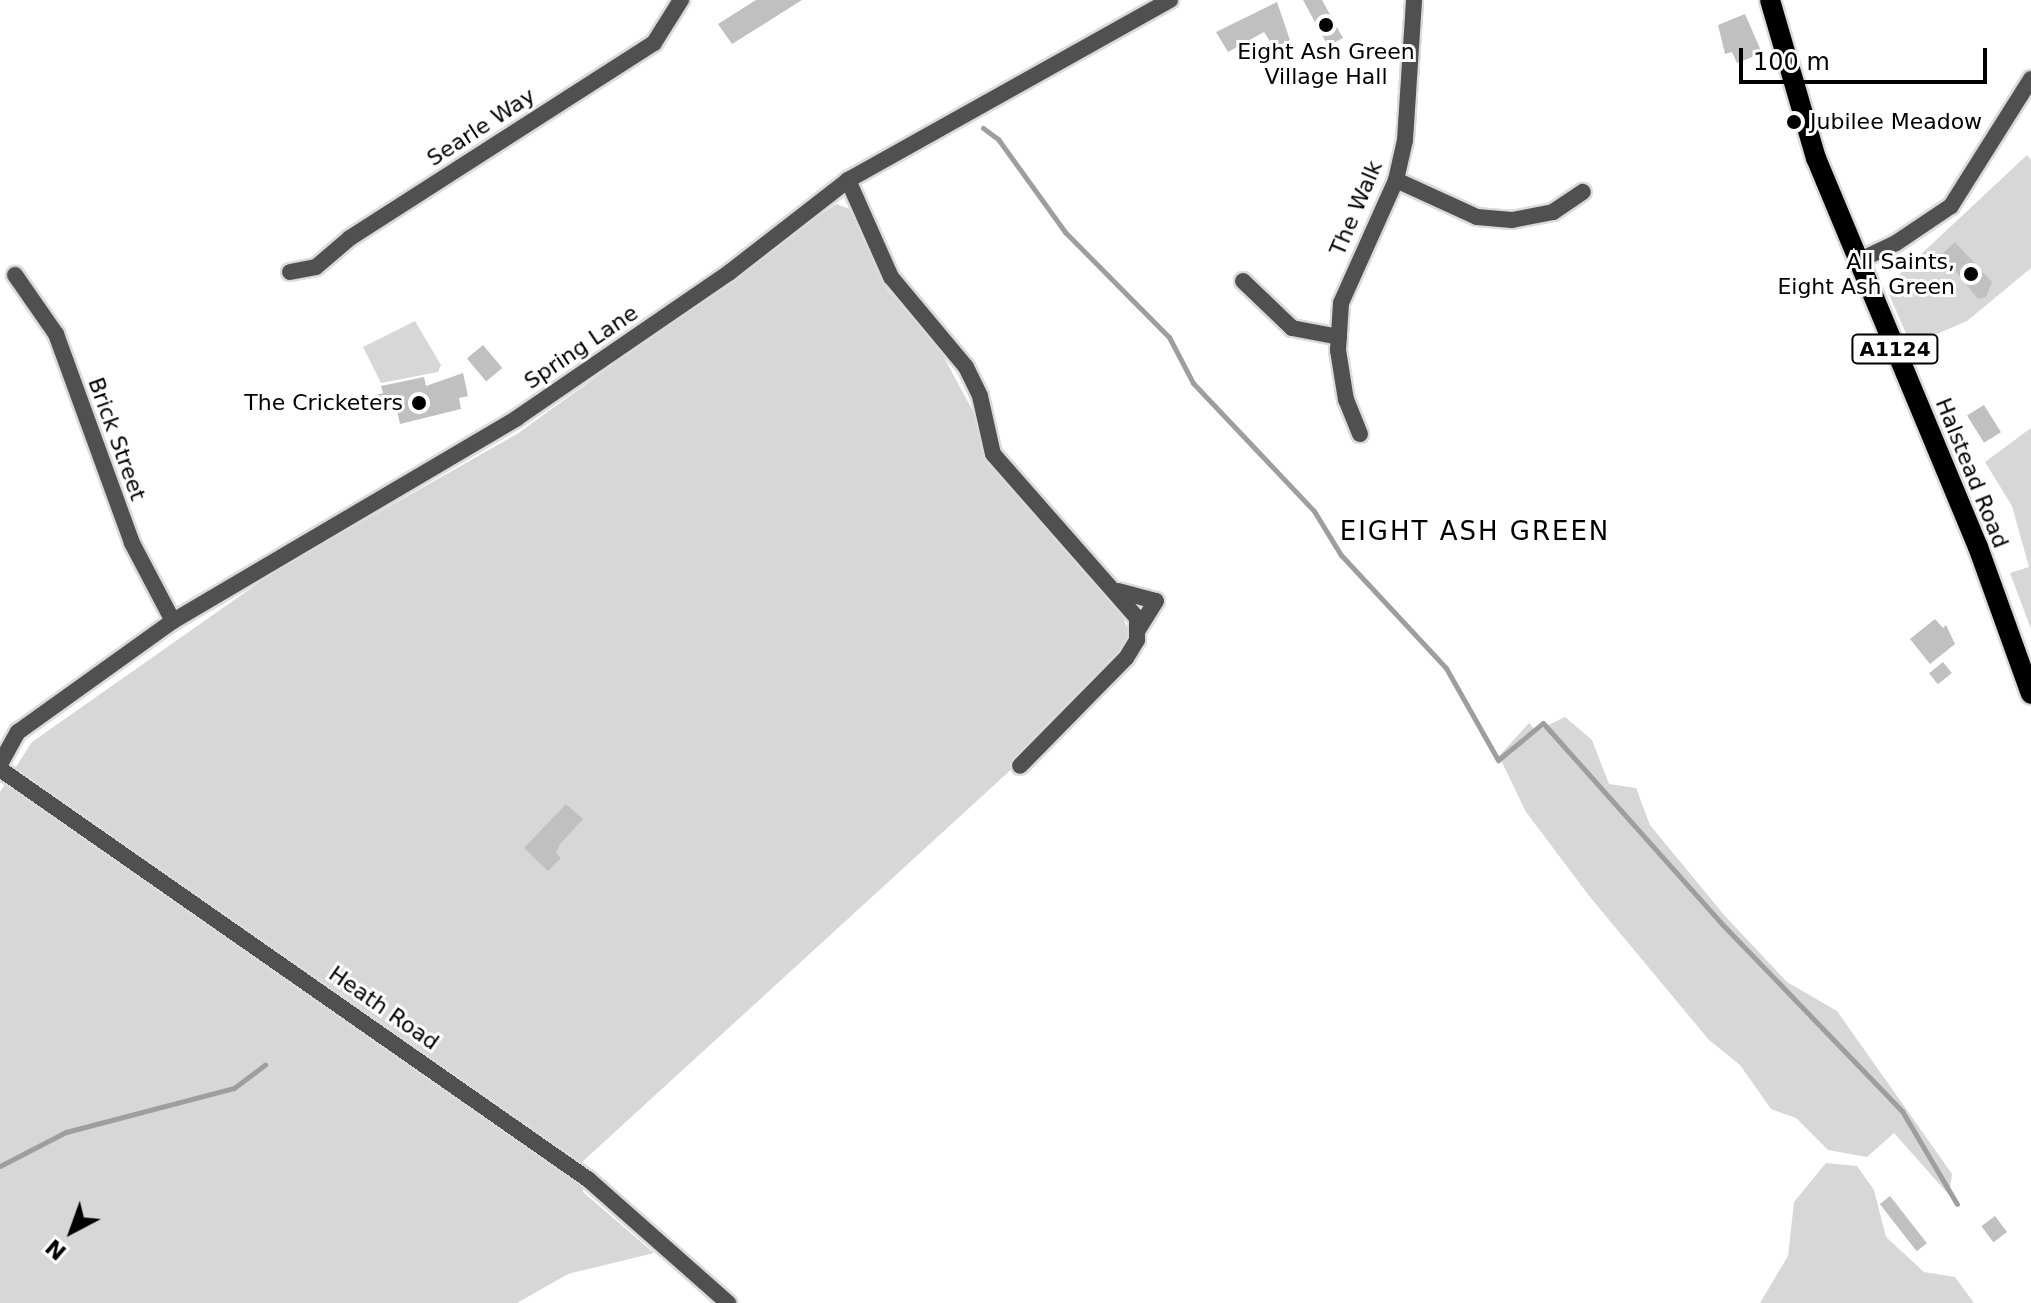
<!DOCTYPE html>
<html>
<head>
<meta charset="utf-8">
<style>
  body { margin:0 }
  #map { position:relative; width:2031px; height:1303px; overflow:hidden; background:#fff; font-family:"DejaVu Sans",sans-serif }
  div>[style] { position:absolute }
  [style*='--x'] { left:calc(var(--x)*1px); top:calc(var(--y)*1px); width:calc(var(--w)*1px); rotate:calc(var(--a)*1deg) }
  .green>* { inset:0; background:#d7d7d7 }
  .stream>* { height:5px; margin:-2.5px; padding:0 2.5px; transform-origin:2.5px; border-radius:2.5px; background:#9e9e9e }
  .building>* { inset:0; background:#c0c0c0; transform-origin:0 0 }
  .roads { filter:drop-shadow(2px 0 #dbdbdb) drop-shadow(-2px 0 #dbdbdb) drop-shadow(0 2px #dbdbdb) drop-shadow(0 -2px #dbdbdb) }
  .street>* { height:16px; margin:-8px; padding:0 8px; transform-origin:8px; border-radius:8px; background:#505050 }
  .primary>* { height:20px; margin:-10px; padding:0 10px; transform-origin:10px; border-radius:10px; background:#000 }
  .dots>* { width:22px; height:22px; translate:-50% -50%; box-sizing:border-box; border:4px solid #fff; border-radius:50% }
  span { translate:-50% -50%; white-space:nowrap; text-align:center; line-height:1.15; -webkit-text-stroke:6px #fff; paint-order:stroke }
  .shield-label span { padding:2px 6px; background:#fff; border:2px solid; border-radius:6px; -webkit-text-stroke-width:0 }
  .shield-label { font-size:20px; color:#000; font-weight:700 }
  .poi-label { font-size:22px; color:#000 }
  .left { translate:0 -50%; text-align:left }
  .right { translate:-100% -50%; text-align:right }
  .street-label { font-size:22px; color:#000 }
  .quarter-label { font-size:26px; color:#000; letter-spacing:2px }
  .north { position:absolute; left:32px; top:1191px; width:80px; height:80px; -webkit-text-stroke:6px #fff; paint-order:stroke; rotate:221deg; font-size:22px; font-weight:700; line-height:32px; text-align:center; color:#000 }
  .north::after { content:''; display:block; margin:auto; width:28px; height:36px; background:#000; clip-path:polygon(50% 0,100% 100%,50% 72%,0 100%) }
  .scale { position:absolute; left:1739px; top:48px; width:248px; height:36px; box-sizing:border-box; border:4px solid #000; border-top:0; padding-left:10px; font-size:24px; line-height:28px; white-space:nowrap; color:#000; -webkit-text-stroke:6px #fff; paint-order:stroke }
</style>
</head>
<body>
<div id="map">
  <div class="green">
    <i style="clip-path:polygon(2027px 155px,2031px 160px,2031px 268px,1967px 321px,1911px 345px,1886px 287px)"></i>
    <i style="clip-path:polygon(836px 204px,850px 209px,888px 291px,934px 339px,975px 415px,986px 458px,1122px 613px,1131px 640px,1123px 655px,1026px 756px,581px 1163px,583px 1192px,654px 1253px,568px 1274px,517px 1303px,0 1303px,0 792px,32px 742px,277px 570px,517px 434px)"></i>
    <i style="clip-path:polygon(415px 321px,441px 365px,438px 372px,381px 383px,363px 347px)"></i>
    <i style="clip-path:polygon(2031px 428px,2031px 629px,2010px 573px,2029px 567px,2012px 506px,1985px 462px)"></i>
    <i style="clip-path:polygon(1565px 717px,1592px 740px,1609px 784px,1636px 788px,1650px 825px,1724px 915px,1787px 982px,1837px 1011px,1952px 1174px,1949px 1195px,1894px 1133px,1867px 1157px,1828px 1150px,1796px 1118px,1771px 1109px,1740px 1065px,1709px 1040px,1590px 897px,1526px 812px,1499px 756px,1529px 723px,1536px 731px)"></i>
    <i style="clip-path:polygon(1826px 1163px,1857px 1166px,1874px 1190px,1886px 1237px,1924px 1272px,1955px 1277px,1974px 1303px,1760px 1303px,1788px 1256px,1794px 1202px)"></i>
  </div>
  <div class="stream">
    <i style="--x:983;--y:128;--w:19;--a:36"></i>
    <i style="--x:998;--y:139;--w:115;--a:54.2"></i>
    <i style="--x:1065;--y:232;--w:148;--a:45.3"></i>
    <i style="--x:1169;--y:337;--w:52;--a:62.4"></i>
    <i style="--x:1193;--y:383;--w:176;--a:46.6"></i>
    <i style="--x:1314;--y:511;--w:52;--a:58.5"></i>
    <i style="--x:1341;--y:555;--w:154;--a:47.1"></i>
    <i style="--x:1446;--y:668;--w:106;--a:60.5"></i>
    <i style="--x:1498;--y:760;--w:58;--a:-39.4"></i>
    <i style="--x:1543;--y:723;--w:269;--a:48.3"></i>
    <i style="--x:1722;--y:924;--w:260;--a:46.1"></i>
    <i style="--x:1902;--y:1111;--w:108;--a:59.4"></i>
    <i style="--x:0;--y:1166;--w:74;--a:-27.3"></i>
    <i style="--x:66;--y:1132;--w:174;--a:-14.7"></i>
    <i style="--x:234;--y:1088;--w:39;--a:-37"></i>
  </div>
  <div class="building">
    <i style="clip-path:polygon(756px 0,802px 0,732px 44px,718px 24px)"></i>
    <i style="clip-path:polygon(1303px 0,1322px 0,1343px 38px,1328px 46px)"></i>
    <i style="clip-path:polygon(1277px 2px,1290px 40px,1274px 48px,1264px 32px,1228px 52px,1216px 32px)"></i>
    <i style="clip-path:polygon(1745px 14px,1762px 53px,1737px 63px,1732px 52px,1725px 54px,1718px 25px)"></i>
    <i style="clip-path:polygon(1955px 242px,1992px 282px,1986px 297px,1978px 299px,1942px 254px)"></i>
    <i style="left:483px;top:345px;width:30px;height:21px;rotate:50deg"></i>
    <i style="clip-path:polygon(463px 373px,468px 396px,459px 398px,461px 409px,400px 424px,397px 410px,379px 409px,376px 395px,383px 393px,381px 386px,424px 377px,426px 386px)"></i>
    <i style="left:1984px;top:405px;width:32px;height:20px;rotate:58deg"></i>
    <i style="clip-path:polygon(1935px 619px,1943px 628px,1946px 625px,1955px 644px,1930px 664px,1910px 639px)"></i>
    <i style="left:1943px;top:662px;width:14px;height:18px;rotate:51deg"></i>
    <i style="clip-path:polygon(566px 804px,583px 819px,560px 844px,556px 853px,561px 858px,548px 871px,524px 848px)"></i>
    <i style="left:1890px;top:1196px;width:60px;height:13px;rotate:52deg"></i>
    <i style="left:1995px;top:1216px;width:20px;height:17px;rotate:53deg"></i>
  </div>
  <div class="roads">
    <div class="street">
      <i style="--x:848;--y:180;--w:106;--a:66.1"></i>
      <i style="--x:891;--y:277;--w:117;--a:50.2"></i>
      <i style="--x:966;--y:367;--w:32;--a:64"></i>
      <i style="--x:980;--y:396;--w:59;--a:77.4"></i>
      <i style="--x:993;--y:454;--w:218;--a:48.7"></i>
      <i style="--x:1137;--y:618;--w:22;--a:90"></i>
      <i style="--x:1137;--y:640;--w:21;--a:121"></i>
      <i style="--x:1126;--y:658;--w:151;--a:134.5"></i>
      <i style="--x:1396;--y:180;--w:89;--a:24.6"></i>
      <i style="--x:1477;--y:217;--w:35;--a:5"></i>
      <i style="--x:1512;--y:220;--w:42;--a:-11"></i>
      <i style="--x:1553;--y:212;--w:36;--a:-34"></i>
      <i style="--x:1858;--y:261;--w:42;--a:-25.3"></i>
      <i style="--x:1896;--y:243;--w:66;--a:-33.9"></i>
      <i style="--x:1951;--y:206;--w:150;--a:-57.8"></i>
      <i style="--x:290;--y:272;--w:26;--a:-11"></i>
      <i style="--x:316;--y:267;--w:45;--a:-40.5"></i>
      <i style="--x:350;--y:238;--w:361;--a:-32.7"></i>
      <i style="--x:654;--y:43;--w:51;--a:-57.9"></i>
      <i style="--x:15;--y:275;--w:72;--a:55.2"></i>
      <i style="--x:56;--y:334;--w:222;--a:70"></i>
      <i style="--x:132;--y:543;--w:88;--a:62.3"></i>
      <i style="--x:1243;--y:281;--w:68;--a:43.8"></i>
      <i style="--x:1292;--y:328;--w:48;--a:10.8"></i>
      <i style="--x:1360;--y:434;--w:37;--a:-112"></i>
      <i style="--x:1346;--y:400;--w:51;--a:-99.1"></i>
      <i style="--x:1338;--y:350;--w:47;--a:-86.3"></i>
      <i style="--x:1341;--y:303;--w:135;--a:-65.9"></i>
      <i style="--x:1396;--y:180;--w:41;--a:-77.3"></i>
      <i style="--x:1405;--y:140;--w:140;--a:-86.3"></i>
      <i style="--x:1118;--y:591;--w:39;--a:15"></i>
      <i style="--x:1156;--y:601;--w:36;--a:122"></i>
      <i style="--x:0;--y:764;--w:37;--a:-61"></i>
      <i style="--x:18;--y:732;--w:191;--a:-35.6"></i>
      <i style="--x:173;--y:621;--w:399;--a:-30.5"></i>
      <i style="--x:517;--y:418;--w:258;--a:-34.4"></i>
      <i style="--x:730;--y:272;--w:150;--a:-37.9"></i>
      <i style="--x:848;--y:180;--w:369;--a:-29.2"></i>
      <i style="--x:0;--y:769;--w:718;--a:34.91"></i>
      <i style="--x:589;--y:1180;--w:186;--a:41.5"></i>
    </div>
    <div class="primary">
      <i style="--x:1770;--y:0;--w:165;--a:73.8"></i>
      <i style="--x:1816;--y:158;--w:421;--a:67.4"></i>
      <i style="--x:1978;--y:547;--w:156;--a:70.2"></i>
    </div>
  </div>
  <div class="dots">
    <i style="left:1326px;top:25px;background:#000"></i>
    <i style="left:1794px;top:122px;background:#000"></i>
    <i style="left:1971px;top:274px;background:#000"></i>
    <i style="left:419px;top:403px;background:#000"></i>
  </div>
  <div class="shield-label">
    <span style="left:1895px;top:349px">A1124</span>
  </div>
  <div class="poi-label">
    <span style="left:1326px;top:64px">Eight Ash Green<br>Village Hall</span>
    <span class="left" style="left:1810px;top:122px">Jubilee Meadow</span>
    <span class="right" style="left:1955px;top:274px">All Saints,<br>Eight Ash Green</span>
    <span class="right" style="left:403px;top:403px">The Cricketers</span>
  </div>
  <div class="street-label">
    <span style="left:481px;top:127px;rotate:-33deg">Searle Way</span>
    <span style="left:1356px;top:208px;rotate:-67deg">The Walk</span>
    <span style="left:581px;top:347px;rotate:-34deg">Spring Lane</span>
    <span style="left:117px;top:439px;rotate:70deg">Brick Street</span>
    <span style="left:1972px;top:473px;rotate:68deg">Halstead Road</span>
    <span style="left:384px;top:1008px;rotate:35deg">Heath Road</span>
  </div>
  <div class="quarter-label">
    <span style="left:1475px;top:532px">EIGHT ASH GREEN</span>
  </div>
  <div class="north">N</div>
  <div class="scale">100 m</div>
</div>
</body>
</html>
